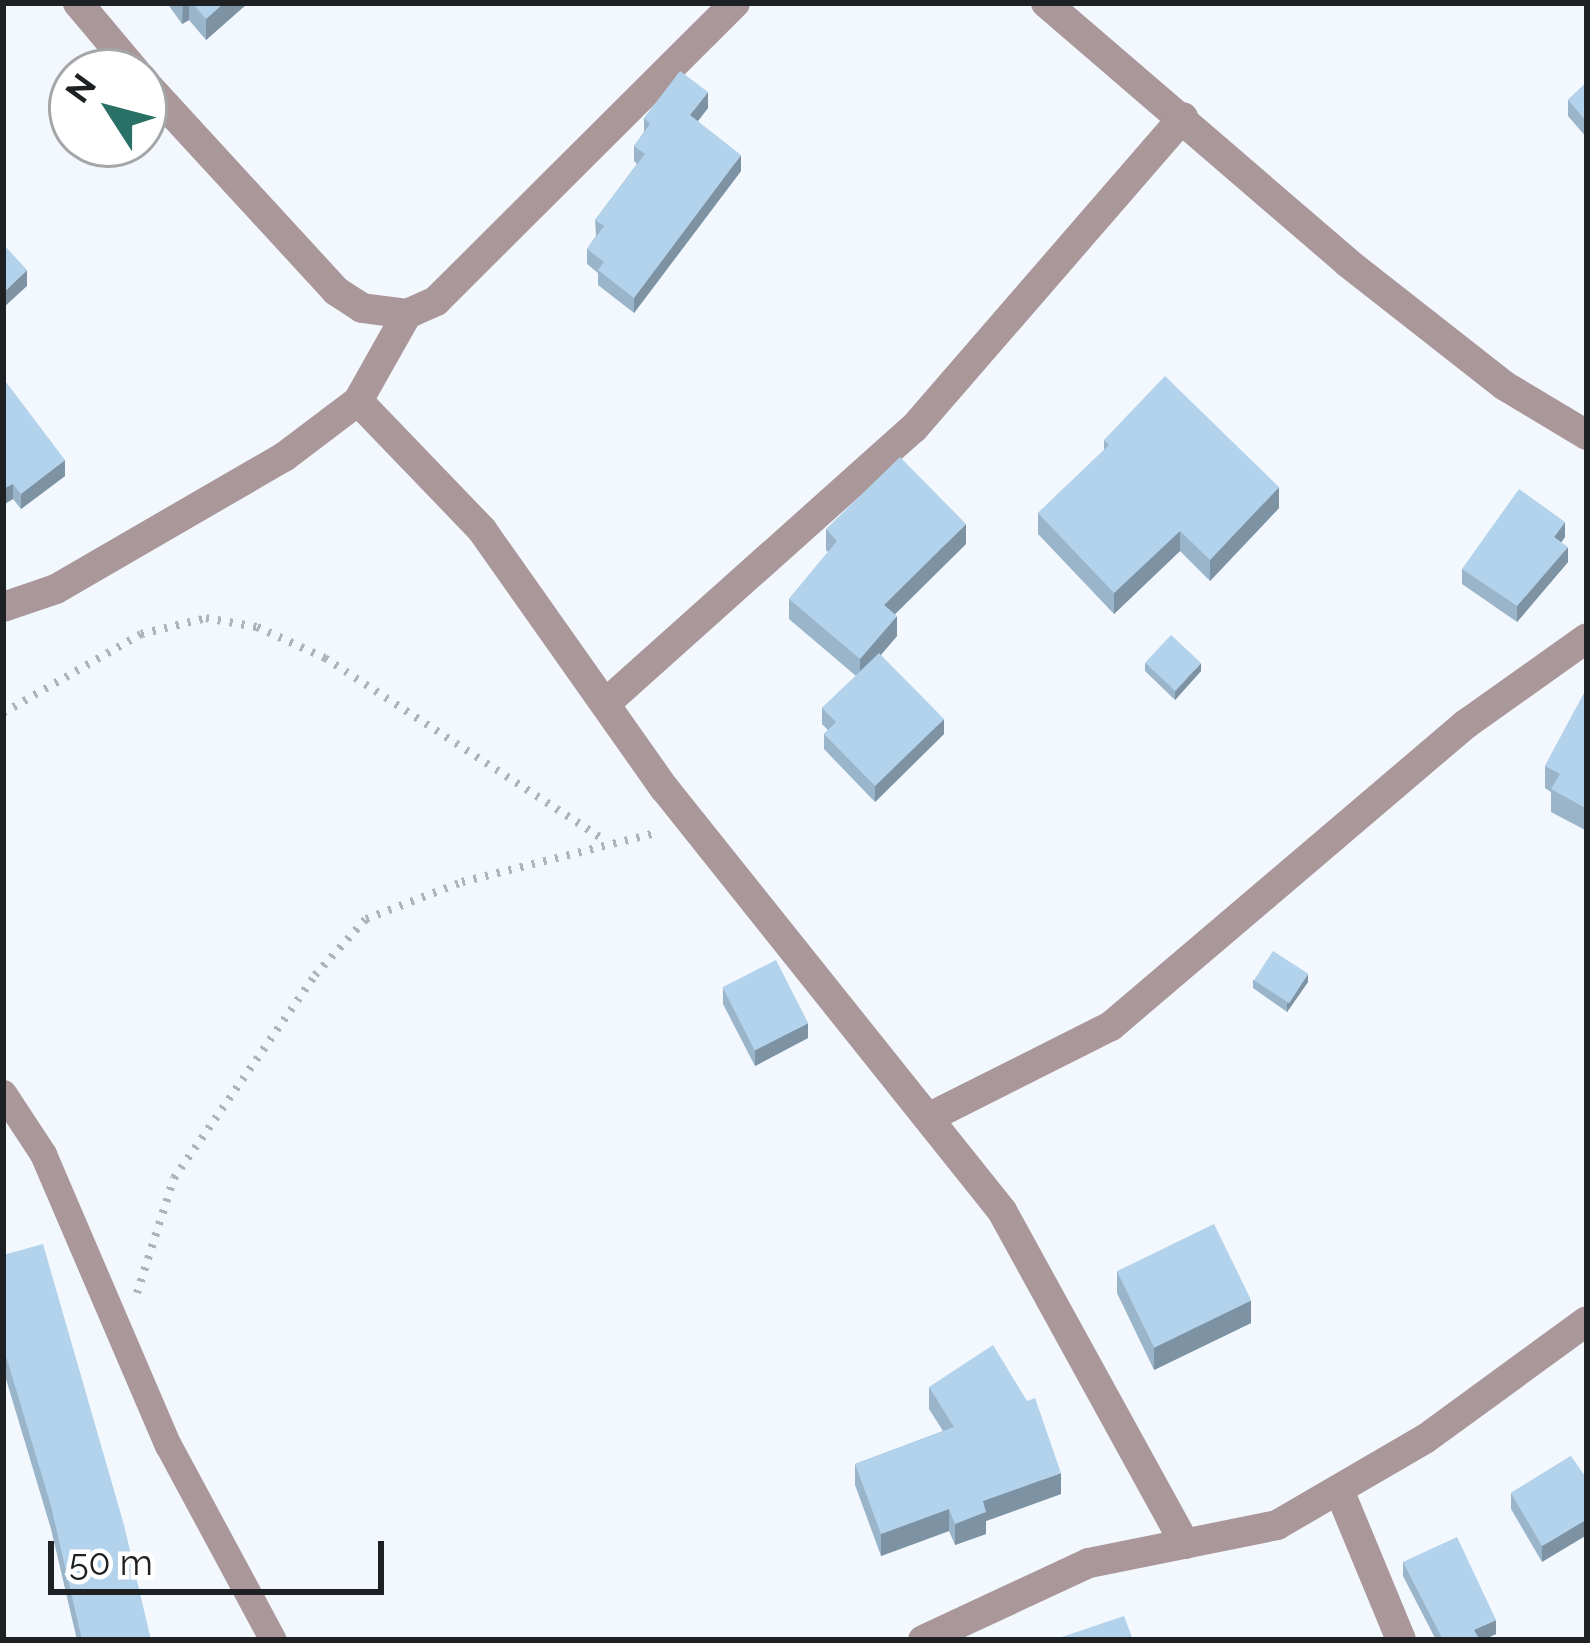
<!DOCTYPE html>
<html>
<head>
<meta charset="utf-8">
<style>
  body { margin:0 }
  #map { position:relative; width:1590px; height:1643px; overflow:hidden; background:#f2f8fe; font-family:Raleway,sans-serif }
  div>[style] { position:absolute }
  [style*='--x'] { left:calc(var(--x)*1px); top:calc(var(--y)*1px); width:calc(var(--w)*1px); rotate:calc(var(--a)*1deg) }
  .path>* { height:8px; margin-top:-4px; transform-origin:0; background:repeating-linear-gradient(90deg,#afb4b9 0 3px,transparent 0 12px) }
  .service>* { height:27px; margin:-13.5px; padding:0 13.5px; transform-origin:13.5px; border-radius:13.5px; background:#a9979a }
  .minor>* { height:30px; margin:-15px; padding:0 15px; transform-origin:15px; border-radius:15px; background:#a9979a }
  .wall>* { inset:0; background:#9ab5ca }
  .shaded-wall>* { inset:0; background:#7d93a4 }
  .building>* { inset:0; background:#b3d2eb; transform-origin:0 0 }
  span { translate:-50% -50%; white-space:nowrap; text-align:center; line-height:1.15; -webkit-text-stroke:9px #fff; paint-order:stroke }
  .frame { position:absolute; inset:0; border:6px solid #1e2123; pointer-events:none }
  .north { position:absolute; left:48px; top:48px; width:120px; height:120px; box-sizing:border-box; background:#fff; border:3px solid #a5a6a7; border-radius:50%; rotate:306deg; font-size:33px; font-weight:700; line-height:48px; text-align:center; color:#1e2123 }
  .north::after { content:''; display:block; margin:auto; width:42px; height:54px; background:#297066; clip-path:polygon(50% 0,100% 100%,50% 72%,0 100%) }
  .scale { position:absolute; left:48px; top:1541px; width:336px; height:54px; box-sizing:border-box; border:6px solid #1e2123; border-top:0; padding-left:15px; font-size:36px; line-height:42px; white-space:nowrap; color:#1e2123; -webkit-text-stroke:9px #fff; paint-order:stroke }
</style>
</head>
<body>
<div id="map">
  <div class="path">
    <i style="--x:3;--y:713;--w:159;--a:-29.8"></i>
    <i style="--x:141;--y:634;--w:67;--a:-13.8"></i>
    <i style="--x:206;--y:618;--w:52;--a:10"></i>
    <i style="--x:257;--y:627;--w:75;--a:24.5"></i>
    <i style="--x:325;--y:658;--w:335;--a:33.1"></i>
    <i style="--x:137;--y:1293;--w:121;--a:-72.2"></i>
    <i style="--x:174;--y:1178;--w:247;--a:-55.2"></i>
    <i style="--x:315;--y:975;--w:76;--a:-47.7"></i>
    <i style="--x:366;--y:919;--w:103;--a:-21.1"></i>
    <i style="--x:462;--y:882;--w:199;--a:-14.2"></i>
  </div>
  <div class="service">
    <i style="--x:3;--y:1093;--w:73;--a:56.7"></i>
    <i style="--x:43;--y:1154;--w:317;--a:66.8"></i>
    <i style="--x:168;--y:1445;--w:221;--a:61.7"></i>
  </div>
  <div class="minor">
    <i style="--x:78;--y:3;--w:90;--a:50"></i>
    <i style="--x:1046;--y:3;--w:399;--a:40.7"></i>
    <i style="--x:1348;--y:263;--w:199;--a:38.1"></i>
    <i style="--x:1505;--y:386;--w:96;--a:30.9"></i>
    <i style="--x:144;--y:82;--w:284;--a:47.4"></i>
    <i style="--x:336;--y:291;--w:31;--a:33"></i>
    <i style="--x:362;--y:308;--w:45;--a:7.6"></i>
    <i style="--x:407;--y:314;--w:32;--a:-24"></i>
    <i style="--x:436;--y:301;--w:422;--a:-44.9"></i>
    <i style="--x:358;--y:401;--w:179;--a:46.1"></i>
    <i style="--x:482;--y:530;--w:317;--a:54.8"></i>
    <i style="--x:665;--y:789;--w:540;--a:51.39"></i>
    <i style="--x:1002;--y:1211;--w:380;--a:61.2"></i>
    <i style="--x:3;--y:607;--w:56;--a:-18.8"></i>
    <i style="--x:56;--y:589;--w:263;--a:-30.1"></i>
    <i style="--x:284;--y:457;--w:93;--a:-37.1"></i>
    <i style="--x:358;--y:401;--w:100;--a:-60.6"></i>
    <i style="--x:606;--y:703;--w:413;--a:-41.8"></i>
    <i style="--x:914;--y:428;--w:411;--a:-49.1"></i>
    <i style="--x:928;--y:1118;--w:205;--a:-26.7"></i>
    <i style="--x:1111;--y:1026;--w:466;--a:-40.4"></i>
    <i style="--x:1466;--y:724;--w:148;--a:-35.4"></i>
    <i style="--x:1339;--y:1490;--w:162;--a:67.5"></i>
    <i style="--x:923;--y:1640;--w:183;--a:-24.9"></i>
    <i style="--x:1089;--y:1563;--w:192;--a:-11.4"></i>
    <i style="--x:1277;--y:1525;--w:171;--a:-30.2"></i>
    <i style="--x:1425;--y:1439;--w:200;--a:-36.1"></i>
  </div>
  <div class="wall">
    <i style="clip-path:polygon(167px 3px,248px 3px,206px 40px,189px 20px,182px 24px)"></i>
    <i style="clip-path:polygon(1587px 82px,1587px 138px,1568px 116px,1568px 100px)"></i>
    <i style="clip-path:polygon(708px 108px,698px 121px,741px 171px,634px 313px,598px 285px,598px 273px,587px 264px,587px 249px,596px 236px,595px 220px,637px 164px,634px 161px,634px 146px,644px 132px,644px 118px)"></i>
    <i style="clip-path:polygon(3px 378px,65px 476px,21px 509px,13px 499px,3px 505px)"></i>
    <i style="clip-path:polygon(1104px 440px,1279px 508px,1210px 581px,1180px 551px,1114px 614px,1038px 534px,1038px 513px,1104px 450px)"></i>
    <i style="clip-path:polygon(826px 529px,966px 544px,895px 614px,897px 636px,881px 655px,944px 734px,875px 802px,824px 749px,824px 734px,828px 730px,822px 724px,822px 708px,856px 676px,789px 619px,789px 599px,828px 552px,826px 550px)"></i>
    <i style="clip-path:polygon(1565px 537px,1561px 542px,1568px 562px,1517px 622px,1462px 584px,1462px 569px)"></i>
    <i style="clip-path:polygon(1145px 663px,1201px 671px,1175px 700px,1145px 671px)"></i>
    <i style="clip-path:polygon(1587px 688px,1587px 831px,1551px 812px,1551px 792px,1545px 788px,1545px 766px)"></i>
    <i style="clip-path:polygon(1253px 980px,1308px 982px,1287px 1012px,1253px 988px)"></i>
    <i style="clip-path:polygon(723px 988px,808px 1038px,755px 1066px,723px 1004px)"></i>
    <i style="clip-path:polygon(3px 1255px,151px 1640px,77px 1640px,51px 1529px,3px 1369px)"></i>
    <i style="clip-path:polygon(1117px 1271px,1251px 1323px,1154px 1370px,1117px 1293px)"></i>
    <i style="clip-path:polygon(929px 1387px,1061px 1494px,986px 1521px,986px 1534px,955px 1545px,949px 1531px,881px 1556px,855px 1485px,855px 1464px,943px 1431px,929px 1409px)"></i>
    <i style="clip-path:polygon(1571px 1456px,1542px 1562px,1511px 1509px,1511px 1493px)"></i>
    <i style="clip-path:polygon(1403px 1562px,1496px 1634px,1483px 1640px,1436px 1640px,1403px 1576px)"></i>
  </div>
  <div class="shaded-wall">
    <i style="clip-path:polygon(183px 3px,189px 3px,189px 20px,182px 24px)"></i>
    <i style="clip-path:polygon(224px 3px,248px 3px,206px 40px,206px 19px)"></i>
    <i style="clip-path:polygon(708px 92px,708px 108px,690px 131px,690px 115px)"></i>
    <i style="clip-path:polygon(741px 155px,741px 171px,634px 313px,634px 298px)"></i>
    <i style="clip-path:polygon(27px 270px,27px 286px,3px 308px,3px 293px)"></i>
    <i style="clip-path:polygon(65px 460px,65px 476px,21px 509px,21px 494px)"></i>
    <i style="clip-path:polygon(13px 484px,13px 499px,3px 505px,3px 489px)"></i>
    <i style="clip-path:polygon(1279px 487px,1279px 508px,1210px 581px,1210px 560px)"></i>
    <i style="clip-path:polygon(1565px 522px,1565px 537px,1554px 553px,1554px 537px)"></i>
    <i style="clip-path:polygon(966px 524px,966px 544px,884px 625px,884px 605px)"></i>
    <i style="clip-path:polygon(1180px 531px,1180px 551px,1114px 614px,1114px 593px)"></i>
    <i style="clip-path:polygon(1568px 547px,1568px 562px,1517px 622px,1517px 606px)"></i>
    <i style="clip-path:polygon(897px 616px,897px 636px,860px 679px,860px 659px)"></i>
    <i style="clip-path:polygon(1201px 663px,1201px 671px,1175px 700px,1175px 692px)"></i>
    <i style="clip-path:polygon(944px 719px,944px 734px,875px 802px,875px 786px)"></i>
    <i style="clip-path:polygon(1308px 974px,1308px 982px,1287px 1012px,1287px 1004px)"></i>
    <i style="clip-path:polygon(808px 1023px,808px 1038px,755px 1066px,755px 1050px)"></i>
    <i style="clip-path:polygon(1251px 1300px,1251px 1323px,1154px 1370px,1154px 1347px)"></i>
    <i style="clip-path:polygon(1061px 1473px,1061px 1494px,986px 1521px,986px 1534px,955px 1545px,955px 1524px,983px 1501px)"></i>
    <i style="clip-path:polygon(949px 1509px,949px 1531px,881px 1556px,881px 1534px)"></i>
    <i style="clip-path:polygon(1587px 1519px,1587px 1535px,1542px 1562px,1542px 1546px)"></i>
    <i style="clip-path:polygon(1496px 1620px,1496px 1634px,1483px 1640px,1474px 1640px,1474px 1630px)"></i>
  </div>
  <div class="building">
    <i style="clip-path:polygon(192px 3px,224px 3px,206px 19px)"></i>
    <i style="clip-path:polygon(680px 71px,708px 92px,690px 115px,741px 155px,634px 298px,598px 270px,604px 262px,587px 249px,604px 226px,595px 220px,645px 154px,634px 146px,650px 124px,644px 118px)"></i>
    <i style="clip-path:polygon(1587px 82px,1587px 122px,1568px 100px)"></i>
    <i style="clip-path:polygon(3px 244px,27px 270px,3px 293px)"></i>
    <i style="clip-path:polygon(1165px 376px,1279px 487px,1210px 560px,1180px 531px,1114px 593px,1038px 513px,1109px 445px,1104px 440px)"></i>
    <i style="clip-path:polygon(3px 378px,65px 460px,21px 494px,13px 484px,3px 489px)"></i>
    <i style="clip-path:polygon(900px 457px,966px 524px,884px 605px,897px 616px,860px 659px,789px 599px,837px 541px,826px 529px)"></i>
    <i style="clip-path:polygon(1519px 489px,1565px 522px,1554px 537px,1568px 547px,1517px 606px,1462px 569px)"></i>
    <i style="left:1171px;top:635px;width:41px;height:38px;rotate:43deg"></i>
    <i style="clip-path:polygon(879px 653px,944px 719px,875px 786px,824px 734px,836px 722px,822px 708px)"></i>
    <i style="clip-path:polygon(1587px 688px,1587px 809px,1551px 789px,1560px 774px,1545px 766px)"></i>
    <i style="left:1273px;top:951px;width:42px;height:35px;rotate:33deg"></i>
    <i style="left:776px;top:960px;width:71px;height:60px;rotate:63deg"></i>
    <i style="left:1214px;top:1224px;width:85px;height:108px;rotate:64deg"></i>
    <i style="clip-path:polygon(43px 1244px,124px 1525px,151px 1640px,82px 1640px,51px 1506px,3px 1346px,3px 1255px)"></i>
    <i style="clip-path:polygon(993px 1345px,1027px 1401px,1035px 1398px,1061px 1473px,983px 1501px,986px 1512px,955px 1524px,949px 1509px,881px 1534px,855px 1464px,954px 1427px,929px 1387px)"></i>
    <i style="clip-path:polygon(1571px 1456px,1587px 1479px,1587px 1519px,1542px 1546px,1511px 1493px)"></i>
    <i style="clip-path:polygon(1457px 1537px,1496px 1620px,1474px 1630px,1480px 1640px,1443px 1640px,1403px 1562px)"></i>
    <i style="clip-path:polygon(1124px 1616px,1133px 1640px,1053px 1640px)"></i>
  </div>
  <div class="frame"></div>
  <div class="north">N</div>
  <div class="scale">50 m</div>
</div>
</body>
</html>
